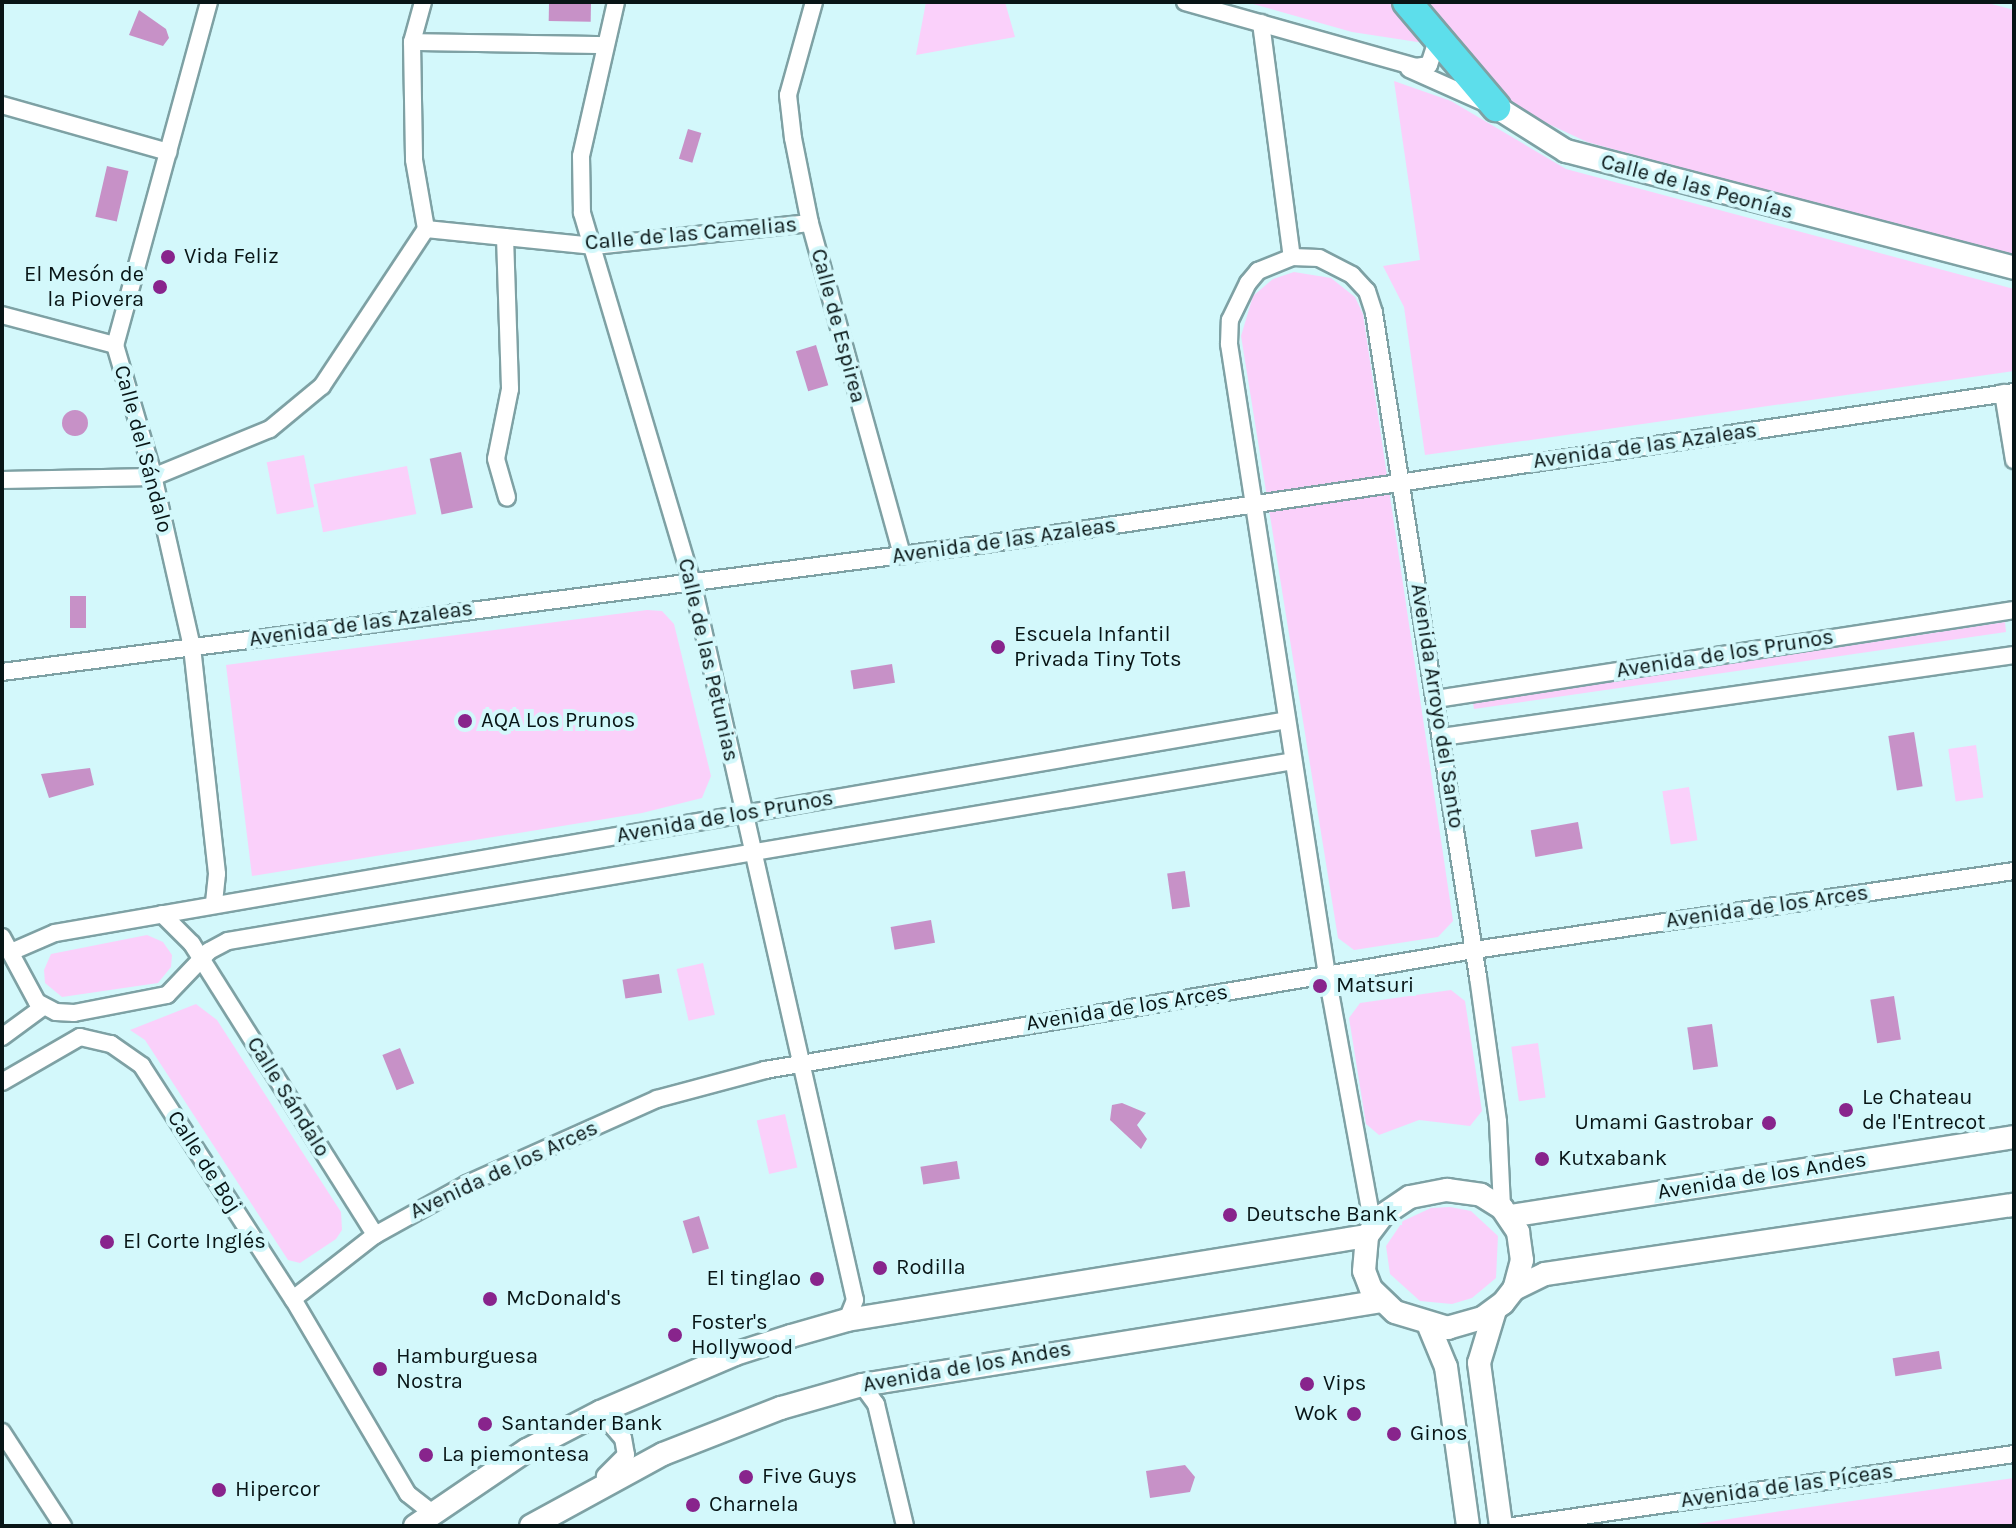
<!DOCTYPE html>
<html>
<head>
<meta charset="utf-8">
<style>
  body { margin:0 }
  #map { position:relative; width:2016px; height:1528px; overflow:hidden; background:#d3f8fb; font-family:Karla,sans-serif }
  div>[style] { position:absolute }
  [style*='--x'] { left:calc(var(--x)*1px); top:calc(var(--y)*1px); width:calc(var(--w)*1px); rotate:calc(var(--a)*1deg) }
  .green>* { inset:0; background:#fad0fa; transform-origin:0 0 }
  .water>* { inset:0; background:#c791c7; transform-origin:0 0 }
  .round { border-radius:50% }
  .roads { filter:drop-shadow(2px 0 #7ea1a4) drop-shadow(-2px 0 #7ea1a4) drop-shadow(0 2px #7ea1a4) drop-shadow(0 -2px #7ea1a4) }
  .street>* { height:16px; margin:-8px; padding:0 8px; transform-origin:8px; border-radius:8px; background:#fff }
  .secondary>* { height:22px; margin:-11px; padding:0 11px; transform-origin:11px; border-radius:11px; background:#fff }
  .highway>* { height:28px; margin:-14px; padding:0 14px; transform-origin:14px; border-radius:14px; background:#5ddeeb }
  .dots>* { width:22px; height:22px; translate:-50% -50%; box-sizing:border-box; border:4px solid #d3f8fb; border-radius:50% }
  span { translate:-50% -50%; white-space:nowrap; text-align:center; line-height:1.15; -webkit-text-stroke:8px #d3f8fb; paint-order:stroke }
  .street-label { font-size:22px; color:#081516 }
  .poi-label { font-size:22px; color:#081516 }
  .left { translate:0 -50%; text-align:left }
  .right { translate:-100% -50%; text-align:right }
  .frame { position:absolute; inset:0; border:4px solid #081516; pointer-events:none }
</style>
</head>
<body>
<div id="map">
  <div class="green">
    <i style="clip-path:polygon(926px 2px,1005px 2px,1015px 37px,916px 55px)"></i>
    <i style="clip-path:polygon(1246px 2px,1984px 2px,2014px 10px,2014px 259px,1587px 142px,1521px 111px,1424px 43px,1352px 32px)"></i>
    <i style="clip-path:polygon(1394px 81px,1451px 101px,1566px 169px,2014px 289px,2014px 371px,1425px 455px,1404px 307px,1383px 266px,1420px 260px)"></i>
    <i style="clip-path:polygon(1294px 272px,1331px 278px,1355px 297px,1363px 314px,1453px 921px,1438px 937px,1354px 950px,1338px 938px,1241px 336px,1253px 296px,1273px 279px)"></i>
    <i style="left:304px;top:455px;width:53px;height:38px;rotate:79deg"></i>
    <i style="left:407px;top:466px;width:49px;height:95px;rotate:79deg"></i>
    <i style="clip-path:polygon(647px 610px,662px 611px,674px 624px,711px 776px,702px 798px,642px 813px,252px 876px,226px 665px)"></i>
    <i style="clip-path:polygon(2005px 622px,2006px 632px,1474px 709px,1473px 703px)"></i>
    <i style="left:1976px;top:745px;width:53px;height:28px;rotate:82deg"></i>
    <i style="left:1689px;top:787px;width:54px;height:27px;rotate:81deg"></i>
    <i style="clip-path:polygon(147px 935px,163px 942px,172px 955px,171px 967px,158px 983px,62px 997px,45px 983px,44px 970px,51px 954px)"></i>
    <i style="left:703px;top:963px;width:53px;height:27px;rotate:77deg"></i>
    <i style="clip-path:polygon(1451px 990px,1465px 1001px,1482px 1111px,1470px 1126px,1419px 1120px,1379px 1135px,1366px 1124px,1349px 1018px,1360px 1003px)"></i>
    <i style="clip-path:polygon(196px 1004px,217px 1020px,341px 1212px,342px 1230px,336px 1239px,300px 1263px,288px 1260px,145px 1040px,130px 1030px)"></i>
    <i style="left:1538px;top:1043px;width:55px;height:27px;rotate:82deg"></i>
    <i style="left:785px;top:1114px;width:55px;height:29px;rotate:77deg"></i>
    <i style="clip-path:polygon(1450px 1207px,1471px 1211px,1498px 1236px,1496px 1278px,1472px 1298px,1452px 1304px,1420px 1301px,1390px 1274px,1386px 1246px,1403px 1221px,1431px 1208px)"></i>
    <i style="clip-path:polygon(2014px 1478px,2014px 1526px,1683px 1526px,1782px 1511px)"></i>
  </div>
  <div class="water">
    <i style="left:549px;top:3px;width:42px;height:18px;rotate:1deg"></i>
    <i style="clip-path:polygon(139px 10px,166px 29px,169px 38px,163px 46px,129px 35px)"></i>
    <i style="left:688px;top:129px;width:14px;height:31px;rotate:17deg"></i>
    <i style="left:107px;top:166px;width:22px;height:52px;rotate:13deg"></i>
    <i style="left:816px;top:345px;width:42px;height:21px;rotate:73deg"></i>
    <i class="round" style="left:62px;top:410px;width:26px;height:26px"></i>
    <i style="left:461px;top:452px;width:57px;height:32px;rotate:78deg"></i>
    <i style="left:70px;top:596px;width:16px;height:32px"></i>
    <i style="left:892px;top:664px;width:19px;height:42px;rotate:81deg"></i>
    <i style="left:1914px;top:732px;width:55px;height:26px;rotate:81deg"></i>
    <i style="clip-path:polygon(90px 768px,94px 785px,49px 798px,41px 774px)"></i>
    <i style="left:1578px;top:822px;width:27px;height:48px;rotate:80deg"></i>
    <i style="left:1185px;top:871px;width:36px;height:18px;rotate:82deg"></i>
    <i style="left:931px;top:920px;width:23px;height:41px;rotate:80deg"></i>
    <i style="left:659px;top:974px;width:19px;height:37px;rotate:81deg"></i>
    <i style="left:1894px;top:996px;width:44px;height:24px;rotate:81deg"></i>
    <i style="left:1712px;top:1024px;width:43px;height:25px;rotate:82deg"></i>
    <i style="left:400px;top:1048px;width:38px;height:19px;rotate:68deg"></i>
    <i style="clip-path:polygon(1122px 1103px,1146px 1113px,1137px 1125px,1147px 1139px,1141px 1149px,1110px 1120px,1112px 1105px)"></i>
    <i style="left:957px;top:1161px;width:18px;height:37px;rotate:81deg"></i>
    <i style="left:699px;top:1216px;width:34px;height:17px;rotate:73deg"></i>
    <i style="left:1939px;top:1351px;width:18px;height:47px;rotate:81deg"></i>
    <i style="clip-path:polygon(1185px 1465px,1195px 1477px,1190px 1492px,1150px 1498px,1146px 1471px)"></i>
  </div>
  <div class="roads">
    <div class="street">
      <i style="--x:209;--y:2;--w:356;--a:105.3"></i>
      <i style="--x:115;--y:345;--w:131;--a:73.6"></i>
      <i style="--x:152;--y:471;--w:180;--a:77.2"></i>
      <i style="--x:192;--y:647;--w:228;--a:83.7"></i>
      <i style="--x:217;--y:874;--w:30;--a:96"></i>
      <i style="--x:423;--y:2;--w:41;--a:105.4"></i>
      <i style="--x:412;--y:42;--w:118;--a:89"></i>
      <i style="--x:414;--y:160;--w:70;--a:80.1"></i>
      <i style="--x:616;--y:2;--w:158;--a:102.8"></i>
      <i style="--x:581;--y:156;--w:57;--a:89"></i>
      <i style="--x:582;--y:213;--w:384;--a:73.4"></i>
      <i style="--x:692;--y:581;--w:737;--a:77.23"></i>
      <i style="--x:855;--y:1300;--w:22;--a:112"></i>
      <i style="--x:814;--y:2;--w:97;--a:105.6"></i>
      <i style="--x:788;--y:95;--w:43;--a:83.4"></i>
      <i style="--x:793;--y:138;--w:87;--a:78.7"></i>
      <i style="--x:810;--y:223;--w:345;--a:74.5"></i>
      <i style="--x:1185;--y:2;--w:240;--a:15.7"></i>
      <i style="--x:1416;--y:67;--w:13;--a:-9"></i>
      <i style="--x:1429;--y:65;--w:25;--a:-72"></i>
      <i style="--x:1261;--y:23;--w:236;--a:82.5"></i>
      <i style="--x:412;--y:42;--w:192;--a:0.9"></i>
      <i style="--x:1409;--y:69;--w:89;--a:24"></i>
      <i style="--x:2;--y:105;--w:173;--a:15.8"></i>
      <i style="--x:505;--y:237;--w:152;--a:88.1"></i>
      <i style="--x:510;--y:389;--w:71;--a:101.3"></i>
      <i style="--x:496;--y:459;--w:40;--a:74"></i>
      <i style="--x:2;--y:315;--w:117;--a:14.9"></i>
      <i style="--x:2003;--y:393;--w:68;--a:80.7"></i>
      <i style="--x:2;--y:480;--w:151;--a:-1.1"></i>
      <i style="--x:153;--y:477;--w:126;--a:-22.3"></i>
      <i style="--x:270;--y:429;--w:67;--a:-39.6"></i>
      <i style="--x:322;--y:386;--w:188;--a:-56.5"></i>
      <i style="--x:426;--y:229;--w:169;--a:5.8"></i>
      <i style="--x:594;--y:246;--w:217;--a:-6.1"></i>
      <i style="--x:2;--y:672;--w:985;--a:-7.41"></i>
      <i style="--x:979;--y:545;--w:1046;--a:-8.41"></i>
      <i style="--x:1436;--y:699;--w:585;--a:-8.75"></i>
      <i style="--x:1442;--y:737;--w:578;--a:-8.16"></i>
      <i style="--x:162;--y:914;--w:42;--a:45"></i>
      <i style="--x:192;--y:944;--w:344;--a:57.8"></i>
      <i style="--x:2;--y:937;--w:74;--a:61.7"></i>
      <i style="--x:37;--y:1002;--w:21;--a:28"></i>
      <i style="--x:56;--y:1012;--w:18;--a:3"></i>
      <i style="--x:74;--y:1013;--w:95;--a:-11"></i>
      <i style="--x:167;--y:995;--w:61;--a:-46.3"></i>
      <i style="--x:209;--y:951;--w:21;--a:-28"></i>
      <i style="--x:228;--y:941;--w:1080;--a:-9.59"></i>
      <i style="--x:11;--y:952;--w:48;--a:-23.4"></i>
      <i style="--x:55;--y:933;--w:1250;--a:-9.81"></i>
      <i style="--x:2;--y:1037;--w:51;--a:-36.2"></i>
      <i style="--x:2;--y:1082;--w:90;--a:-30"></i>
      <i style="--x:80;--y:1037;--w:32;--a:13"></i>
      <i style="--x:111;--y:1044;--w:38;--a:35"></i>
      <i style="--x:142;--y:1066;--w:278;--a:57.1"></i>
      <i style="--x:293;--y:1299;--w:226;--a:59.5"></i>
      <i style="--x:408;--y:1494;--w:29;--a:38"></i>
      <i style="--x:1373;--y:1226;--w:255;--a:-100.4"></i>
      <i style="--x:1327;--y:975;--w:639;--a:-98.83"></i>
      <i style="--x:1229;--y:344;--w:24;--a:-88"></i>
      <i style="--x:1230;--y:320;--w:41;--a:-64.1"></i>
      <i style="--x:1248;--y:283;--w:16;--a:-50"></i>
      <i style="--x:1258;--y:271;--w:37;--a:-22"></i>
      <i style="--x:1292;--y:257;--w:27;--a:2"></i>
      <i style="--x:1319;--y:258;--w:37;--a:27"></i>
      <i style="--x:1352;--y:275;--w:22;--a:47"></i>
      <i style="--x:1367;--y:291;--w:23;--a:72"></i>
      <i style="--x:1374;--y:313;--w:672;--a:81.1"></i>
      <i style="--x:1478;--y:977;--w:146;--a:82.1"></i>
      <i style="--x:1498;--y:1122;--w:86;--a:87.3"></i>
      <i style="--x:293;--y:1299;--w:104;--a:-38"></i>
      <i style="--x:375;--y:1235;--w:105;--a:-29"></i>
      <i style="--x:467;--y:1184;--w:208;--a:-24.1"></i>
      <i style="--x:657;--y:1099;--w:112;--a:-15"></i>
      <i style="--x:765;--y:1070;--w:719;--a:-9.61"></i>
      <i style="--x:1474;--y:950;--w:546;--a:-8.32"></i>
      <i style="--x:862;--y:1385;--w:24;--a:54"></i>
      <i style="--x:876;--y:1404;--w:125;--a:76.6"></i>
      <i style="--x:600;--y:1412;--w:35;--a:49"></i>
      <i style="--x:623;--y:1438;--w:17;--a:80"></i>
      <i style="--x:626;--y:1455;--w:30;--a:135"></i>
      <i style="--x:2;--y:1432;--w:112;--a:57"></i>
      <i style="--x:1513;--y:1526;--w:506;--a:-8.18"></i>
    </div>
    <div class="secondary">
      <i style="--x:1496;--y:107;--w:83;--a:32.2"></i>
      <i style="--x:1566;--y:151;--w:463;--a:14.6"></i>
      <i style="--x:1447;--y:1190;--w:34;--a:8"></i>
      <i style="--x:1481;--y:1195;--w:25;--a:32"></i>
      <i style="--x:1502;--y:1208;--w:29;--a:56"></i>
      <i style="--x:1518;--y:1232;--w:28;--a:82"></i>
      <i style="--x:1522;--y:1260;--w:30;--a:105"></i>
      <i style="--x:1514;--y:1289;--w:18;--a:128"></i>
      <i style="--x:1503;--y:1303;--w:26;--a:144"></i>
      <i style="--x:1482;--y:1318;--w:35;--a:164"></i>
      <i style="--x:1448;--y:1328;--w:55;--a:-163.2"></i>
      <i style="--x:1395;--y:1312;--w:33;--a:-136"></i>
      <i style="--x:1371;--y:1289;--w:19;--a:-111"></i>
      <i style="--x:1364;--y:1271;--w:35;--a:-85"></i>
      <i style="--x:1367;--y:1236;--w:26;--a:-53"></i>
      <i style="--x:1383;--y:1215;--w:32;--a:-34"></i>
      <i style="--x:1410;--y:1197;--w:38;--a:-11"></i>
      <i style="--x:1510;--y:1216;--w:510;--a:-8.91"></i>
      <i style="--x:1514;--y:1289;--w:34;--a:-26"></i>
      <i style="--x:1545;--y:1274;--w:474;--a:-8.4"></i>
      <i style="--x:1495;--y:1310;--w:55;--a:106.8"></i>
      <i style="--x:1479;--y:1363;--w:164;--a:82.3"></i>
      <i style="--x:1429;--y:1326;--w:44;--a:67.5"></i>
      <i style="--x:1446;--y:1367;--w:161;--a:82.1"></i>
      <i style="--x:415;--y:1526;--w:135;--a:-34.2"></i>
      <i style="--x:527;--y:1450;--w:82;--a:-27.5"></i>
      <i style="--x:600;--y:1412;--w:147;--a:-23.2"></i>
      <i style="--x:735;--y:1354;--w:59;--a:-17.8"></i>
      <i style="--x:791;--y:1336;--w:58;--a:-15.9"></i>
      <i style="--x:847;--y:1320;--w:527;--a:-9.18"></i>
      <i style="--x:531;--y:1526;--w:150;--a:-28.6"></i>
      <i style="--x:663;--y:1454;--w:127;--a:-21.3"></i>
      <i style="--x:781;--y:1408;--w:84;--a:-15.9"></i>
      <i style="--x:862;--y:1385;--w:527;--a:-9.18"></i>
    </div>
    <div class="highway">
      <i style="--x:1407;--y:2;--w:138;--a:49.7"></i>
    </div>
  </div>
  <div class="dots">
    <i style="left:168px;top:257px;background:#88248c"></i>
    <i style="left:160px;top:287px;background:#88248c"></i>
    <i style="left:998px;top:647px;background:#88248c"></i>
    <i style="left:465px;top:721px;background:#88248c"></i>
    <i style="left:1320px;top:986px;background:#88248c"></i>
    <i style="left:1846px;top:1110px;background:#88248c"></i>
    <i style="left:1769px;top:1123px;background:#88248c"></i>
    <i style="left:1542px;top:1159px;background:#88248c"></i>
    <i style="left:1230px;top:1215px;background:#88248c"></i>
    <i style="left:107px;top:1242px;background:#88248c"></i>
    <i style="left:880px;top:1268px;background:#88248c"></i>
    <i style="left:817px;top:1279px;background:#88248c"></i>
    <i style="left:490px;top:1299px;background:#88248c"></i>
    <i style="left:675px;top:1335px;background:#88248c"></i>
    <i style="left:380px;top:1369px;background:#88248c"></i>
    <i style="left:1307px;top:1384px;background:#88248c"></i>
    <i style="left:1354px;top:1414px;background:#88248c"></i>
    <i style="left:485px;top:1424px;background:#88248c"></i>
    <i style="left:1394px;top:1434px;background:#88248c"></i>
    <i style="left:426px;top:1455px;background:#88248c"></i>
    <i style="left:746px;top:1477px;background:#88248c"></i>
    <i style="left:219px;top:1490px;background:#88248c"></i>
    <i style="left:693px;top:1505px;background:#88248c"></i>
  </div>
  <div class="street-label">
    <span style="left:1697px;top:187px;rotate:15deg">Calle de las Peonías</span>
    <span style="left:691px;top:234px;rotate:-5deg">Calle de las Camelias</span>
    <span style="left:838px;top:326px;rotate:75deg">Calle de Espirea</span>
    <span style="left:1645px;top:446px;rotate:-8deg">Avenida de las Azaleas</span>
    <span style="left:143px;top:449px;rotate:75deg">Calle del Sándalo</span>
    <span style="left:1004px;top:541px;rotate:-8deg">Avenida de las Azaleas</span>
    <span style="left:361px;top:624px;rotate:-8deg">Avenida de las Azaleas</span>
    <span style="left:1725px;top:654px;rotate:-9deg">Avenida de los Prunos</span>
    <span style="left:708px;top:660px;rotate:77deg">Calle de las Petunias</span>
    <span style="left:1437px;top:706px;rotate:81deg">Avenida Arroyo del Santo</span>
    <span style="left:725px;top:817px;rotate:-10deg">Avenida de los Prunos</span>
    <span style="left:1767px;top:907px;rotate:-8deg">Avenida de los Arces</span>
    <span style="left:1127px;top:1008px;rotate:-9deg">Avenida de los Arces</span>
    <span style="left:288px;top:1097px;rotate:58deg">Calle Sándalo</span>
    <span style="left:204px;top:1162px;rotate:57deg">Calle de Boj</span>
    <span style="left:504px;top:1170px;rotate:-25deg">Avenida de los Arces</span>
    <span style="left:1762px;top:1176px;rotate:-9deg">Avenida de los Andes</span>
    <span style="left:967px;top:1367px;rotate:-10deg">Avenida de los Andes</span>
    <span style="left:1787px;top:1486px;rotate:-8deg">Avenida de las Píceas</span>
  </div>
  <div class="poi-label">
    <span class="left" style="left:184px;top:257px">Vida Feliz</span>
    <span class="right" style="left:144px;top:287px">El Mesón de<br>la Piovera</span>
    <span class="left" style="left:1014px;top:647px">Escuela Infantil<br>Privada Tiny Tots</span>
    <span class="left" style="left:481px;top:721px">AQA Los Prunos</span>
    <span class="left" style="left:1336px;top:986px">Matsuri</span>
    <span class="left" style="left:1862px;top:1110px">Le Chateau<br>de l'Entrecot</span>
    <span class="right" style="left:1753px;top:1123px">Umami Gastrobar</span>
    <span class="left" style="left:1558px;top:1159px">Kutxabank</span>
    <span class="left" style="left:1246px;top:1215px">Deutsche Bank</span>
    <span class="left" style="left:123px;top:1242px">El Corte Inglés</span>
    <span class="left" style="left:896px;top:1268px">Rodilla</span>
    <span class="right" style="left:801px;top:1279px">El tinglao</span>
    <span class="left" style="left:506px;top:1299px">McDonald's</span>
    <span class="left" style="left:691px;top:1335px">Foster's<br>Hollywood</span>
    <span class="left" style="left:396px;top:1369px">Hamburguesa<br>Nostra</span>
    <span class="left" style="left:1323px;top:1384px">Vips</span>
    <span class="right" style="left:1338px;top:1414px">Wok</span>
    <span class="left" style="left:501px;top:1424px">Santander Bank</span>
    <span class="left" style="left:1410px;top:1434px">Ginos</span>
    <span class="left" style="left:442px;top:1455px">La piemontesa</span>
    <span class="left" style="left:762px;top:1477px">Five Guys</span>
    <span class="left" style="left:235px;top:1490px">Hipercor</span>
    <span class="left" style="left:709px;top:1505px">Charnela</span>
  </div>
  <div class="frame"></div>
</div>
</body>
</html>
